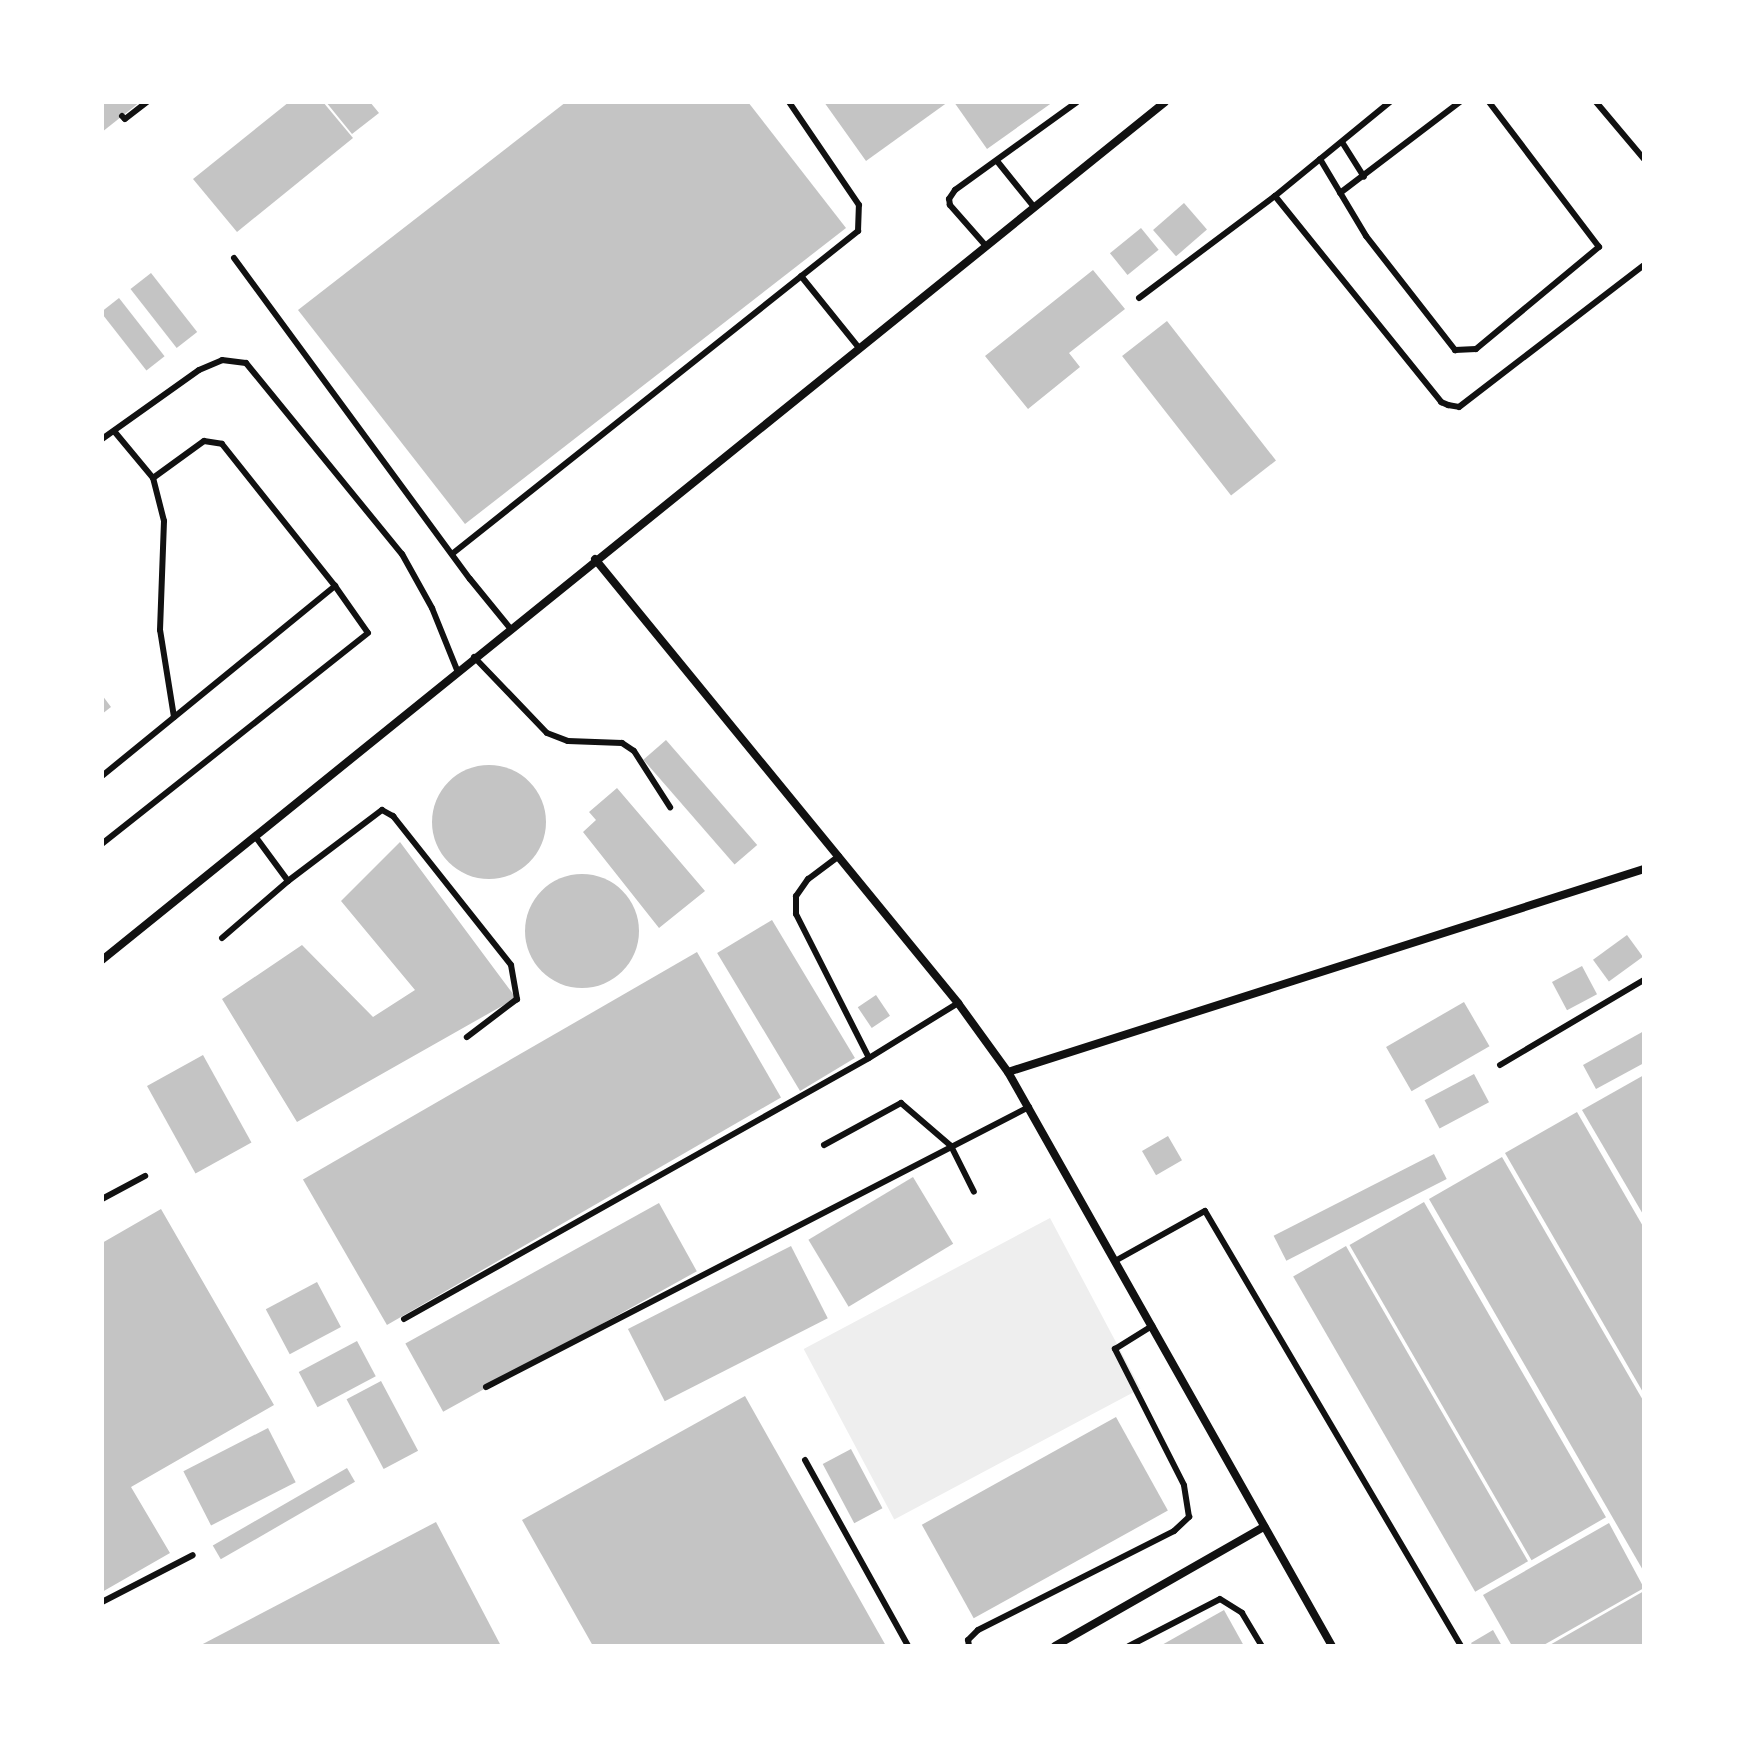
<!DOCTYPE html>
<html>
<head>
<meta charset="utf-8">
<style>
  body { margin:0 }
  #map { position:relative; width:1746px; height:1748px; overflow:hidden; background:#fff; font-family:Poppins,sans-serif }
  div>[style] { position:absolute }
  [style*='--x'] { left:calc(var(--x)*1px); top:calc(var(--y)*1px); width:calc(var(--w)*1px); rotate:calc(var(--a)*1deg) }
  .green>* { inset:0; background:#eee; transform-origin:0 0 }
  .building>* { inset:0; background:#c4c4c4; transform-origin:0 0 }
  .round { border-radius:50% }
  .service>* { height:6px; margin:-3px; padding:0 3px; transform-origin:3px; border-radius:3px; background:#111 }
  .minor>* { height:8px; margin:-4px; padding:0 4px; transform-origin:4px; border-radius:4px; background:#111 }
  span { translate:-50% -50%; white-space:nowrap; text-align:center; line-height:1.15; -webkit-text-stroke:6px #fff; paint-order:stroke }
  .frame { position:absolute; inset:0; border:104px solid #fff; pointer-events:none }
</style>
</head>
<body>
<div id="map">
  <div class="green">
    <i style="left:1050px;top:1218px;width:193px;height:279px;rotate:62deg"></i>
  </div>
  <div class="building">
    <i style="clip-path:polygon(102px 102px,140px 102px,102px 132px)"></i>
    <i style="clip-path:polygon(289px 102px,323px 102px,353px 138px,237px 232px,193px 179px)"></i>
    <i style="clip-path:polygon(326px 102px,370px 102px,379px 113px,352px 134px)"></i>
    <i style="clip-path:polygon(566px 102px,748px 102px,846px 228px,465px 524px,298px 310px)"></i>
    <i style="clip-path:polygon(824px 102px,948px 102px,866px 161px)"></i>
    <i style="clip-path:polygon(954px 102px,1053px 102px,987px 149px)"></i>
    <i style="left:1184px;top:203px;width:35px;height:41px;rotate:49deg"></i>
    <i style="left:1141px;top:228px;width:28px;height:40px;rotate:51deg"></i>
    <i style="clip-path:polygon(1093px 270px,1125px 309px,1069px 353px,1080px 367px,1028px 409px,985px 356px)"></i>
    <i style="left:151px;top:273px;width:75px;height:26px;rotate:52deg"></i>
    <i style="left:119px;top:298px;width:74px;height:23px;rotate:52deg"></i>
    <i style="left:1167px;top:321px;width:177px;height:57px;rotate:52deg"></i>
    <i style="clip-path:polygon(102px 695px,111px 707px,102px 714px)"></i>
    <i style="left:666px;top:740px;width:139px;height:30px;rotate:49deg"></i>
    <i class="round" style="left:432px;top:765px;width:114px;height:114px"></i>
    <i style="clip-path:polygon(617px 788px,705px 891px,659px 928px,583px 832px,596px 820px,589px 812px)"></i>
    <i style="clip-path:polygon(400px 842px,516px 998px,297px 1122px,222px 999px,302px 945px,373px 1017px,415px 990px,341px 901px)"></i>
    <i class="round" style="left:525px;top:874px;width:114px;height:114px"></i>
    <i style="left:772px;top:920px;width:161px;height:64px;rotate:59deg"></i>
    <i style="left:1627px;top:935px;width:27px;height:42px;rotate:54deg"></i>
    <i style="left:697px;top:952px;width:168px;height:455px;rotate:60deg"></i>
    <i style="left:1582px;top:966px;width:32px;height:34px;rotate:62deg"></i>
    <i style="left:876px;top:995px;width:25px;height:22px;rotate:56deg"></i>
    <i style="left:1464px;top:1002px;width:51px;height:90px;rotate:60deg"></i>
    <i style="clip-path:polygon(1644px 1031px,1644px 1063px,1596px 1089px,1583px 1065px)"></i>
    <i style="left:203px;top:1055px;width:100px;height:64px;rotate:61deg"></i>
    <i style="left:1474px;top:1074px;width:32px;height:56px;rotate:62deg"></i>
    <i style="clip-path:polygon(1644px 1075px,1644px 1216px,1582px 1110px)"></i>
    <i style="clip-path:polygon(1577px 1112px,1644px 1228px,1644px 1394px,1505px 1153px)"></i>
    <i style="left:1168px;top:1136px;width:28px;height:30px;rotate:60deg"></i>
    <i style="left:1434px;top:1154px;width:28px;height:180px;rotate:63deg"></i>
    <i style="clip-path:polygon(1502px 1157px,1644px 1402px,1644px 1572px,1429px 1199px)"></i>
    <i style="left:913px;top:1177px;width:78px;height:122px;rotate:59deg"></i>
    <i style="left:1424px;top:1202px;width:364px;height:86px;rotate:60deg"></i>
    <i style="left:659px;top:1203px;width:78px;height:290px;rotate:61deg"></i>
    <i style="clip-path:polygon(161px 1209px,274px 1405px,131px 1487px,170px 1553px,102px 1592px,102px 1243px)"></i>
    <i style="left:791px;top:1246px;width:81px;height:183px;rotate:63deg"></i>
    <i style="left:1346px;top:1246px;width:364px;height:61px;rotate:60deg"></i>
    <i style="left:317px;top:1282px;width:51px;height:58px;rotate:62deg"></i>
    <i style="left:357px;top:1341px;width:40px;height:66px;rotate:62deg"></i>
    <i style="left:381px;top:1381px;width:79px;height:39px;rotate:62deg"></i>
    <i style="clip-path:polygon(745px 1396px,886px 1646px,593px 1646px,522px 1520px)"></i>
    <i style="left:1116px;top:1417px;width:107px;height:222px;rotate:61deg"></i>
    <i style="left:268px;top:1428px;width:61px;height:95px;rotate:63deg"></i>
    <i style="left:851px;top:1449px;width:67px;height:32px;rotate:62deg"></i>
    <i style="left:347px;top:1468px;width:16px;height:155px;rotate:60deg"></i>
    <i style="clip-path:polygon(436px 1522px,501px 1646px,199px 1646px)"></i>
    <i style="clip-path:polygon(1609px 1523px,1644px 1588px,1542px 1646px,1512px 1646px,1483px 1595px)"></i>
    <i style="clip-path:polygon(1644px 1591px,1644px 1646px,1548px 1646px)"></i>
    <i style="clip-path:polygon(1224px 1610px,1244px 1646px,1160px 1646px)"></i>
    <i style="clip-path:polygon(1493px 1630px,1502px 1646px,1473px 1646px,1471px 1643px)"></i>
  </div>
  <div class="service">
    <i style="--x:1596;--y:102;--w:75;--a:49.9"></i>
    <i style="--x:122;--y:116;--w:4;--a:45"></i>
    <i style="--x:125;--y:119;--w:28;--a:-38"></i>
    <i style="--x:1342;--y:142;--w:41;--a:57.8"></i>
    <i style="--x:1320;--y:159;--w:90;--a:59.1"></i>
    <i style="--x:1366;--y:236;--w:145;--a:52"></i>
    <i style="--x:1455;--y:350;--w:21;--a:-3"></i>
    <i style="--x:1476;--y:349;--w:160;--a:-39.7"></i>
    <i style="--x:1599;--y:247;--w:182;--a:-127.2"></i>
    <i style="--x:997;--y:161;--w:59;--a:51.2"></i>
    <i style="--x:1340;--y:193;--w:151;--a:-37.2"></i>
    <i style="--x:1275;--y:196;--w:265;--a:51.1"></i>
    <i style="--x:1441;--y:402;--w:8;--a:23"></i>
    <i style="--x:1448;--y:405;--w:11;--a:10"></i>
    <i style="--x:1459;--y:407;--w:233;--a:-37.5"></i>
    <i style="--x:986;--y:246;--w:55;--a:-131.3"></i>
    <i style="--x:950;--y:205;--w:6;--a:-99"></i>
    <i style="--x:949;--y:199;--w:11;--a:-56"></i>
    <i style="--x:955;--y:190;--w:150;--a:-35.8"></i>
    <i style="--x:234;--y:258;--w:398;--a:53.7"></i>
    <i style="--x:470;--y:579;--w:63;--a:50.8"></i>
    <i style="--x:801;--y:276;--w:92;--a:51.1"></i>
    <i style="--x:1139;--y:298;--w:170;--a:-36.9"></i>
    <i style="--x:1275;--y:196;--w:149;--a:-39.3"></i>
    <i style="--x:114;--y:431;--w:61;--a:50.3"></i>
    <i style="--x:102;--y:439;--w:119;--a:-35.4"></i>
    <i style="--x:199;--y:370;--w:25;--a:-23"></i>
    <i style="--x:222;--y:360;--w:24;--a:7"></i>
    <i style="--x:246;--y:363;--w:247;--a:50.8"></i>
    <i style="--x:402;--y:554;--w:62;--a:60.9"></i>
    <i style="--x:432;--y:608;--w:67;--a:68"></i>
    <i style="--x:452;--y:554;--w:519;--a:-38.5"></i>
    <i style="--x:858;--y:231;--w:26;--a:-88"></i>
    <i style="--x:859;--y:205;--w:125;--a:-124.2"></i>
    <i style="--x:474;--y:657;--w:105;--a:46.2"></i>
    <i style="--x:547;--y:733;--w:22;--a:21"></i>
    <i style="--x:568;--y:741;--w:54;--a:2.1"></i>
    <i style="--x:622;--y:743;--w:14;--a:34"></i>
    <i style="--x:634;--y:751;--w:67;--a:57.3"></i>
    <i style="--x:174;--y:717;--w:88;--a:-99.1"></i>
    <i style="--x:160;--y:630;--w:109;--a:-87.9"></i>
    <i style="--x:164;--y:521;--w:44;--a:-104.3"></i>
    <i style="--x:153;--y:478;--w:63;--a:-36"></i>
    <i style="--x:204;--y:441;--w:18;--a:9"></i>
    <i style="--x:222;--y:444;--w:181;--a:51.5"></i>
    <i style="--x:102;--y:776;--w:301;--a:-39.2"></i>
    <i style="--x:335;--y:586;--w:57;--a:54.9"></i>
    <i style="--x:368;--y:633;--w:340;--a:141.6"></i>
    <i style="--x:255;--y:836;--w:56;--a:53.7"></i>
    <i style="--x:839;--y:856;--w:39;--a:143"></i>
    <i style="--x:808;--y:879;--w:21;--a:125"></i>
    <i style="--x:796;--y:896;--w:18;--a:90"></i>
    <i style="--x:796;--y:914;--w:161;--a:63.1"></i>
    <i style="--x:222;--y:938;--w:87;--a:-40.8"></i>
    <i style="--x:288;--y:881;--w:118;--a:-37.1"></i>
    <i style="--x:382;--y:810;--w:13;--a:29"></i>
    <i style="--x:393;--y:816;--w:190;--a:51.6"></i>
    <i style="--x:511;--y:965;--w:35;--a:80"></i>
    <i style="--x:517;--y:999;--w:63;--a:142.8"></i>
    <i style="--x:1500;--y:1065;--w:167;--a:-30.6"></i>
    <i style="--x:824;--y:1145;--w:88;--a:-28.6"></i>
    <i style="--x:901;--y:1103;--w:66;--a:40.7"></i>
    <i style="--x:951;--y:1146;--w:51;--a:63.4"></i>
    <i style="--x:102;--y:1199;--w:49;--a:-28.1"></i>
    <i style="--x:1115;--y:1261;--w:103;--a:-29.1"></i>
    <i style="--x:1205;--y:1211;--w:505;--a:59.52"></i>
    <i style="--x:404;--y:1319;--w:533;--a:-29.31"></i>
    <i style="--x:869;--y:1058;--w:105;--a:-31.7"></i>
    <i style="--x:486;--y:1387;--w:611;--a:-27.28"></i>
    <i style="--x:805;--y:1460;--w:213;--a:61"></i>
    <i style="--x:102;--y:1602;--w:102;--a:-27.3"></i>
    <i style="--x:969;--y:1646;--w:6;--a:-99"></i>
    <i style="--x:968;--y:1640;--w:14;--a:-45"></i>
    <i style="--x:978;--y:1630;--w:220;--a:-26.8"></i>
    <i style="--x:1174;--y:1531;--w:21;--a:-43"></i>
    <i style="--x:1189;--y:1517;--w:32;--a:-99"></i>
    <i style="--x:1184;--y:1485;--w:153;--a:-116.9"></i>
    <i style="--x:1115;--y:1349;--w:44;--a:-31.9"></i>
    <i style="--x:1129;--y:1646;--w:102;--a:-27.3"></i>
    <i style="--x:1220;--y:1599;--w:26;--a:32"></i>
    <i style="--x:1242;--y:1613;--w:39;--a:59"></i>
  </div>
  <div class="minor">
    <i style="--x:595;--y:559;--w:574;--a:50.73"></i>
    <i style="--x:958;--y:1003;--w:85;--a:54.1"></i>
    <i style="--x:1008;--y:1072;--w:659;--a:60.56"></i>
    <i style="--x:102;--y:960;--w:1366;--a:-38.91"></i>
    <i style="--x:1008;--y:1072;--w:668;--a:-17.7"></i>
    <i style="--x:1055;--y:1646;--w:241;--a:-29.7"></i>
  </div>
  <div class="frame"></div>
</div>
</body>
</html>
